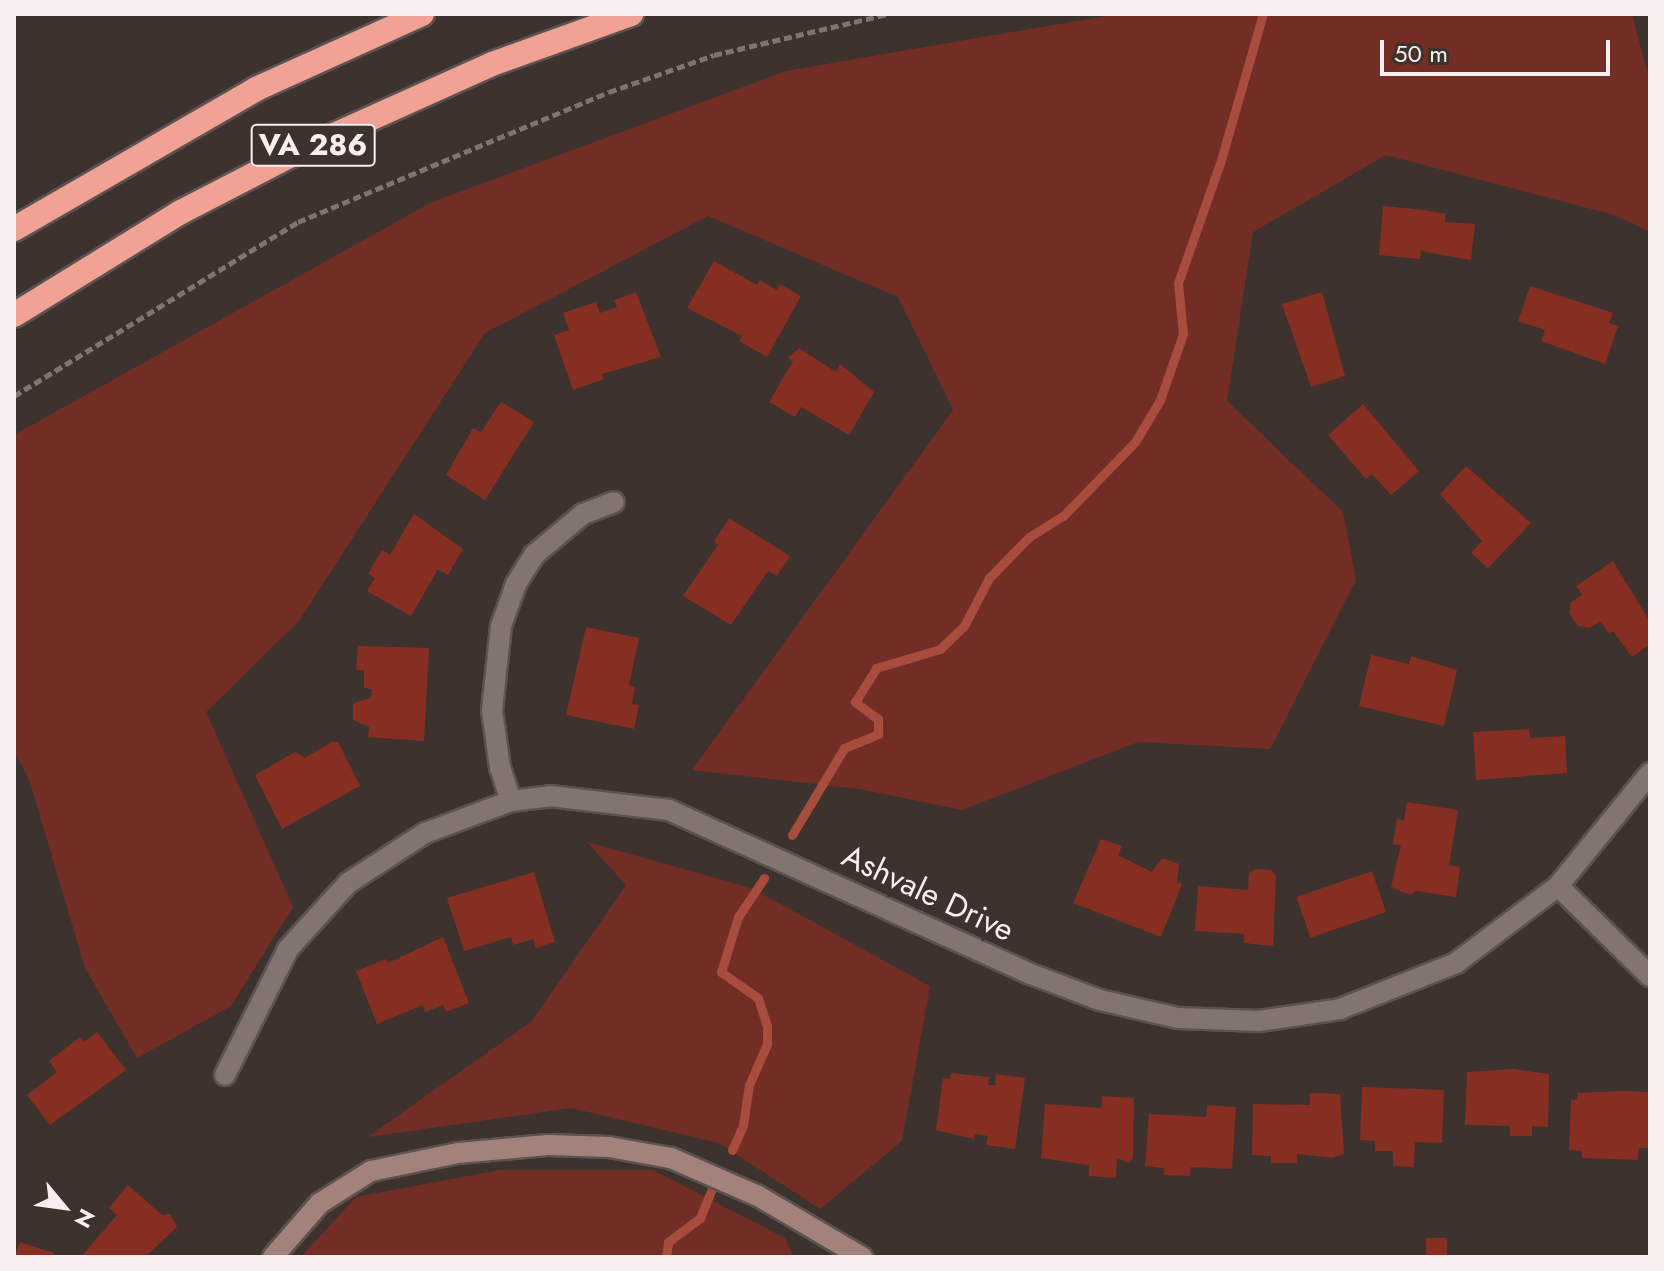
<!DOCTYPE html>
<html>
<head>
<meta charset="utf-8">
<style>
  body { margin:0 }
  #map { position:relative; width:1664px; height:1271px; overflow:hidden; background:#3e322f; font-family:Jost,sans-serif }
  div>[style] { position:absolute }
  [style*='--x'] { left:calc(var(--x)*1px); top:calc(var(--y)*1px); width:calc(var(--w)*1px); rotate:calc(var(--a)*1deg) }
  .green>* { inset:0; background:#722e24 }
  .stream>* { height:9px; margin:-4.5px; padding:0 4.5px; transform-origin:4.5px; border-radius:4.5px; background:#a84d3e }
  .building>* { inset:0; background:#862e22; transform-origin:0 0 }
  .path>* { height:5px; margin-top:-2.5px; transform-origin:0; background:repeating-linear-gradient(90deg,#7f7471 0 8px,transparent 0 12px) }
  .roads { filter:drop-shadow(2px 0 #5c524f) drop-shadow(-2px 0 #5c524f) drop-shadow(0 2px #5c524f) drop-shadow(0 -2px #5c524f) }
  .street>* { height:20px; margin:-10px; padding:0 10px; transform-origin:10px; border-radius:10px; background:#827471 }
  .secondary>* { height:20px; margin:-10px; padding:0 10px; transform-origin:10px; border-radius:10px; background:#a4827c }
  .highway>* { height:24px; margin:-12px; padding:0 12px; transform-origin:12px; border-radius:12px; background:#f2a294 }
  span { translate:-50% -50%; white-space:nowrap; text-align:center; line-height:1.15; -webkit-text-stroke:8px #3e322f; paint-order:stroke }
  .shield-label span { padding:2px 6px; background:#3e322f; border:2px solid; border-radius:6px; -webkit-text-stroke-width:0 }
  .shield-label { font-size:30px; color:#f8f0ee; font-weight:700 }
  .street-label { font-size:32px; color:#f8f0ee }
  .frame { position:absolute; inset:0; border:16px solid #f8f0ee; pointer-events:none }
  .north { position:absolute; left:24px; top:1167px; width:80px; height:80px; -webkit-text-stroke:6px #3e322f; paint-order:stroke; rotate:119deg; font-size:22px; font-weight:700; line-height:32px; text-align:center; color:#f8f0ee }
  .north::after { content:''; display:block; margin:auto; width:28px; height:36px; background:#f8f0ee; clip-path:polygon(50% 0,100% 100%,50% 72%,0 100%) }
  .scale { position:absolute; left:1380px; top:40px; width:230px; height:36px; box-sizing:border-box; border:4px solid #f8f0ee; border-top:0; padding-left:10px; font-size:24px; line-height:28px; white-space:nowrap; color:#f8f0ee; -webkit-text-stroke:6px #3e322f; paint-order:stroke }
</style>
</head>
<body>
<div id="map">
  <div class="green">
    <i style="clip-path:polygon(1117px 14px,1632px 14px,1650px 82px,1650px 232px,1614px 215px,1386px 155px,1253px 232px,1227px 401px,1343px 512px,1356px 580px,1270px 749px,1138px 742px,962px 810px,859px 789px,692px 770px,953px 410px,898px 297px,708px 216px,485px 333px,299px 621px,206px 712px,293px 907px,231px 1006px,137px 1058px,85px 968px,29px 779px,14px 750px,14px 435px,432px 202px,786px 71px)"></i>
    <i style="clip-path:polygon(587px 842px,751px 888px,930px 986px,902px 1141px,820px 1209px,719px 1143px,571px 1108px,368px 1137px,532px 1021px,626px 885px)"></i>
    <i style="clip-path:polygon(500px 1170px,653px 1170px,785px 1238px,793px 1257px,301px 1257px,356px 1197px)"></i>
  </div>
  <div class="stream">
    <i style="--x:792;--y:835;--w:101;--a:-59.1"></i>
    <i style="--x:844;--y:748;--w:37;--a:-22"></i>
    <i style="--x:878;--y:734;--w:15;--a:-90"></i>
    <i style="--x:878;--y:719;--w:29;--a:-144"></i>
    <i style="--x:855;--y:702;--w:40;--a:-58"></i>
    <i style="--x:876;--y:668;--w:67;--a:-16.5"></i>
    <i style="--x:940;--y:649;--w:33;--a:-44"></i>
    <i style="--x:964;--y:626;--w:54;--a:-62.5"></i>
    <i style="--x:989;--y:578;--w:57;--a:-45.7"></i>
    <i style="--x:1029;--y:537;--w:40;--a:-32"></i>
    <i style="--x:1063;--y:516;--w:103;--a:-45.8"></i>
    <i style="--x:1135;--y:442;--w:49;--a:-59.2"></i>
    <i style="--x:1160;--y:400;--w:70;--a:-70.8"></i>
    <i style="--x:1183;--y:334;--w:51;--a:-95.6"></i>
    <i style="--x:1178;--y:283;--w:130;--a:-70.7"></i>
    <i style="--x:1221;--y:160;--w:152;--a:-74"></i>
    <i style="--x:732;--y:1150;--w:27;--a:-66"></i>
    <i style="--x:743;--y:1125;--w:40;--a:-81.5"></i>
    <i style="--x:749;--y:1085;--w:45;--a:-66.3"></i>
    <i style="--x:767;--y:1044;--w:18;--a:-90"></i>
    <i style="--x:767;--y:1026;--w:29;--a:-108"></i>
    <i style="--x:758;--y:998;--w:45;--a:-144.9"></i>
    <i style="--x:721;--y:972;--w:58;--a:-72.8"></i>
    <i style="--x:738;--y:917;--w:47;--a:-56.3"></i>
    <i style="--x:666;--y:1257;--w:15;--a:-82"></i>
    <i style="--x:668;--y:1242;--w:40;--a:-37"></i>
    <i style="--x:700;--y:1218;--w:32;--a:-68"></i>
  </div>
  <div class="building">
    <i style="clip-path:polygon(1383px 206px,1424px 210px,1446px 214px,1445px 222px,1475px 224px,1471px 260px,1421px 251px,1420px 259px,1379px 255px)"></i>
    <i style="clip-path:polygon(714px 261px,757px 285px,759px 280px,777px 290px,780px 284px,801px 296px,767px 357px,739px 341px,742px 336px,687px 308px)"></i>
    <i style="clip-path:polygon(1530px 286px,1613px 313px,1609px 323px,1618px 326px,1605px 364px,1541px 341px,1545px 330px,1518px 321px)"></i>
    <i style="clip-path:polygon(636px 292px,661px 357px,602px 374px,604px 379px,573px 390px,554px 335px,569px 330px,563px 313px,596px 302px,600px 313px,617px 307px,614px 300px)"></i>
    <i style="clip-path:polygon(1322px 292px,1345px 376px,1311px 387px,1282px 304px)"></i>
    <i style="clip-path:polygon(799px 348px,836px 372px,840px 364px,874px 392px,849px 435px,801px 407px,795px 417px,769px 402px,793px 361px,788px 358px)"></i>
    <i style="clip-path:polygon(501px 402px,534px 422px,485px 500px,446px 475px,473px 428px,481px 432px)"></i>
    <i style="clip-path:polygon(1363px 404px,1419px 471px,1391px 495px,1372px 474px,1366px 479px,1328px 435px)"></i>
    <i style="clip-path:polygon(1466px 466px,1531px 523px,1488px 568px,1471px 553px,1482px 541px,1440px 494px)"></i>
    <i style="clip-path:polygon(414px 514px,463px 549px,448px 575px,438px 569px,411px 616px,367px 591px,375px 578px,368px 574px,382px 550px,390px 555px)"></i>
    <i style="clip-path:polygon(729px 518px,790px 556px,777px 576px,768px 571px,731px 625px,683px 596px,718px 545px,714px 542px)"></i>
    <i style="clip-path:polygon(1613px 561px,1650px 622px,1650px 644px,1632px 657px,1613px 631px,1609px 634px,1600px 621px,1590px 628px,1578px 626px,1569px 613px,1571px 602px,1582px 595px,1576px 586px)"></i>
    <i style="clip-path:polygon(586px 627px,639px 638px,629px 685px,635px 687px,632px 704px,639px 705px,634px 729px,566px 715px)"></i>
    <i style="clip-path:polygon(358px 646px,429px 648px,424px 741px,368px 737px,369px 727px,353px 720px,353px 703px,371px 698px,372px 689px,364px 688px,364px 670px,356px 670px)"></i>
    <i style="clip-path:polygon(1371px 655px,1409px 664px,1411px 656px,1457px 670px,1444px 726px,1359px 706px)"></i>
    <i style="clip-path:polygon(1529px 729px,1530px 738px,1565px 736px,1567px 773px,1476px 780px,1473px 732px)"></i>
    <i style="clip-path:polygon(331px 742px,338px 742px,360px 786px,282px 829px,255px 775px,295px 752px,305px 758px)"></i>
    <i style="clip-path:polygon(1407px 802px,1458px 810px,1449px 865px,1460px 867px,1456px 897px,1416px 891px,1410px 895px,1391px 887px,1401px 845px,1393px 844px,1397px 819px,1404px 820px)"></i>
    <i style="clip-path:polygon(1101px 839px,1122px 846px,1118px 855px,1152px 872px,1162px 858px,1179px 864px,1177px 882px,1182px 884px,1161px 937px,1073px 903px)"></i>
    <i style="clip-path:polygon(1255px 869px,1271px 870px,1276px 876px,1273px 946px,1244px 943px,1244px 934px,1195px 931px,1198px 886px,1248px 890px,1249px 873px)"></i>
    <i style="left:1372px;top:871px;width:43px;height:80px;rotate:71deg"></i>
    <i style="clip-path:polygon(534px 872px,555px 942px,536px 948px,533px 939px,513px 945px,511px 937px,464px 951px,447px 898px)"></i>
    <i style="clip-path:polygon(443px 937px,469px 1003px,446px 1012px,443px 1005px,425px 1012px,423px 1005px,377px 1024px,356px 971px,386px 959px,388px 963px)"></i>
    <i style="clip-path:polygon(97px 1032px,126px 1070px,50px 1125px,27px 1095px,57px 1072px,49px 1061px,80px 1037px,84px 1042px)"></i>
    <i style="clip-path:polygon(1514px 1069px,1549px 1074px,1548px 1127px,1532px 1126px,1532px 1136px,1510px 1136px,1510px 1126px,1465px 1125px,1467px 1072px)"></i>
    <i style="clip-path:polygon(951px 1073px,989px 1077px,988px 1085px,995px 1085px,996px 1074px,1025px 1078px,1015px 1149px,986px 1145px,988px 1136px,975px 1134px,974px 1139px,936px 1130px,943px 1078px,950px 1079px)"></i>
    <i style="clip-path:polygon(1362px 1087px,1444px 1090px,1442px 1143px,1415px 1142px,1414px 1167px,1393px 1166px,1393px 1151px,1375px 1151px,1375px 1141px,1360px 1140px)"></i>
    <i style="clip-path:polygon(1621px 1091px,1650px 1092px,1650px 1148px,1639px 1148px,1638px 1160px,1582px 1158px,1582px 1151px,1569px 1150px,1571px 1099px,1577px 1100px,1578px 1093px)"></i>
    <i style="clip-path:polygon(1310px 1093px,1340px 1094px,1344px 1154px,1332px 1158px,1297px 1154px,1297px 1163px,1271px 1163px,1271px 1156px,1252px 1155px,1253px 1104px,1310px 1105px)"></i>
    <i style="clip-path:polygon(1102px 1096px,1134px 1098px,1133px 1158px,1129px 1163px,1117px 1158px,1116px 1178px,1089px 1176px,1089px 1165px,1041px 1158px,1045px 1104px,1101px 1108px)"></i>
    <i style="clip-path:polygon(1207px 1105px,1236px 1107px,1232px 1169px,1191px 1167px,1190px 1176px,1164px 1175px,1164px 1168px,1145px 1166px,1149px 1114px,1206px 1117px)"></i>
    <i style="clip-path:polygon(128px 1185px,162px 1215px,170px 1214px,177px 1227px,145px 1257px,81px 1257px,117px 1215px,109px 1208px)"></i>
    <i style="left:1426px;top:1238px;width:21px;height:19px"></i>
    <i style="clip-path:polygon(20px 1242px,54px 1253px,53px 1257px,14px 1257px)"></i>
  </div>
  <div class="path">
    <i style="--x:14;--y:396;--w:333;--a:-31.5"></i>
    <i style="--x:298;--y:222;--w:337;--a:-22.7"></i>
    <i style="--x:609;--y:92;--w:111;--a:-19.4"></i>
    <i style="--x:714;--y:55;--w:179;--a:-13.3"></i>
  </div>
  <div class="roads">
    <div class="street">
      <i style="--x:511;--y:801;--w:35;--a:-108"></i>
      <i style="--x:500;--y:768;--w:59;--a:-97.9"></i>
      <i style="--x:492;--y:710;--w:84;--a:-83.9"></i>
      <i style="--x:501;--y:626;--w:45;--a:-70.3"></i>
      <i style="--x:516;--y:584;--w:34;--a:-58"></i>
      <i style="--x:534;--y:555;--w:64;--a:-39.9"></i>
      <i style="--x:583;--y:514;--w:33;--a:-21"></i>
      <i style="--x:1558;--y:886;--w:129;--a:44.4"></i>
      <i style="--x:225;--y:1075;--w:141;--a:-63.4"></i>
      <i style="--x:288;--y:949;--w:89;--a:-47.7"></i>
      <i style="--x:348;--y:883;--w:92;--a:-33"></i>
      <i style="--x:425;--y:833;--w:92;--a:-20.4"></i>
      <i style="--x:511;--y:801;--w:39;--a:-7"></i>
      <i style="--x:550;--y:796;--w:120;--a:6.7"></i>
      <i style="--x:669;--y:810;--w:394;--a:24.4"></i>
      <i style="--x:1028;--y:973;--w:77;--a:20.6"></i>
      <i style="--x:1100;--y:1000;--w:80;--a:13"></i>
      <i style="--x:1178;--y:1018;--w:81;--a:2.1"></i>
      <i style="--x:1259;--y:1021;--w:82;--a:-8.4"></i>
      <i style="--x:1340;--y:1009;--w:125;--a:-21.6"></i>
      <i style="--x:1456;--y:963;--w:128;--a:-37"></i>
      <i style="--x:1558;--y:886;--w:146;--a:-50.8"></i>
    </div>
    <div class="secondary">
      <i style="--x:273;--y:1257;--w:72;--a:-49"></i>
      <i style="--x:320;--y:1203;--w:60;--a:-32.1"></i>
      <i style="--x:371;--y:1171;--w:89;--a:-11.7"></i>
      <i style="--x:458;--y:1153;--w:90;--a:-5.1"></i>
      <i style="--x:548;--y:1145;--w:61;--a:1.9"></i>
      <i style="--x:609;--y:1147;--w:63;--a:10.1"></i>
      <i style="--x:671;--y:1158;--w:95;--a:23.6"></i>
      <i style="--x:758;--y:1196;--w:121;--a:30.4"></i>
    </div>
    <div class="highway">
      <i style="--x:14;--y:229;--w:280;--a:-30"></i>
      <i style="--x:256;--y:89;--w:182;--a:-24.3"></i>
      <i style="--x:14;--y:315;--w:196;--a:-31.7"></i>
      <i style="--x:181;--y:212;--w:137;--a:-27.3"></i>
      <i style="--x:303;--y:149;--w:207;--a:-24.2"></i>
      <i style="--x:492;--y:64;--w:148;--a:-19.8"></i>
    </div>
  </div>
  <div class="shield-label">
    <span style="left:313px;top:145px">VA 286</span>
  </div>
  <div class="street-label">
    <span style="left:928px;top:893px;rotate:25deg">Ashvale Drive</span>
  </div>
  <div class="frame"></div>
  <div class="north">N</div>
  <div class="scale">50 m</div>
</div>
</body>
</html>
